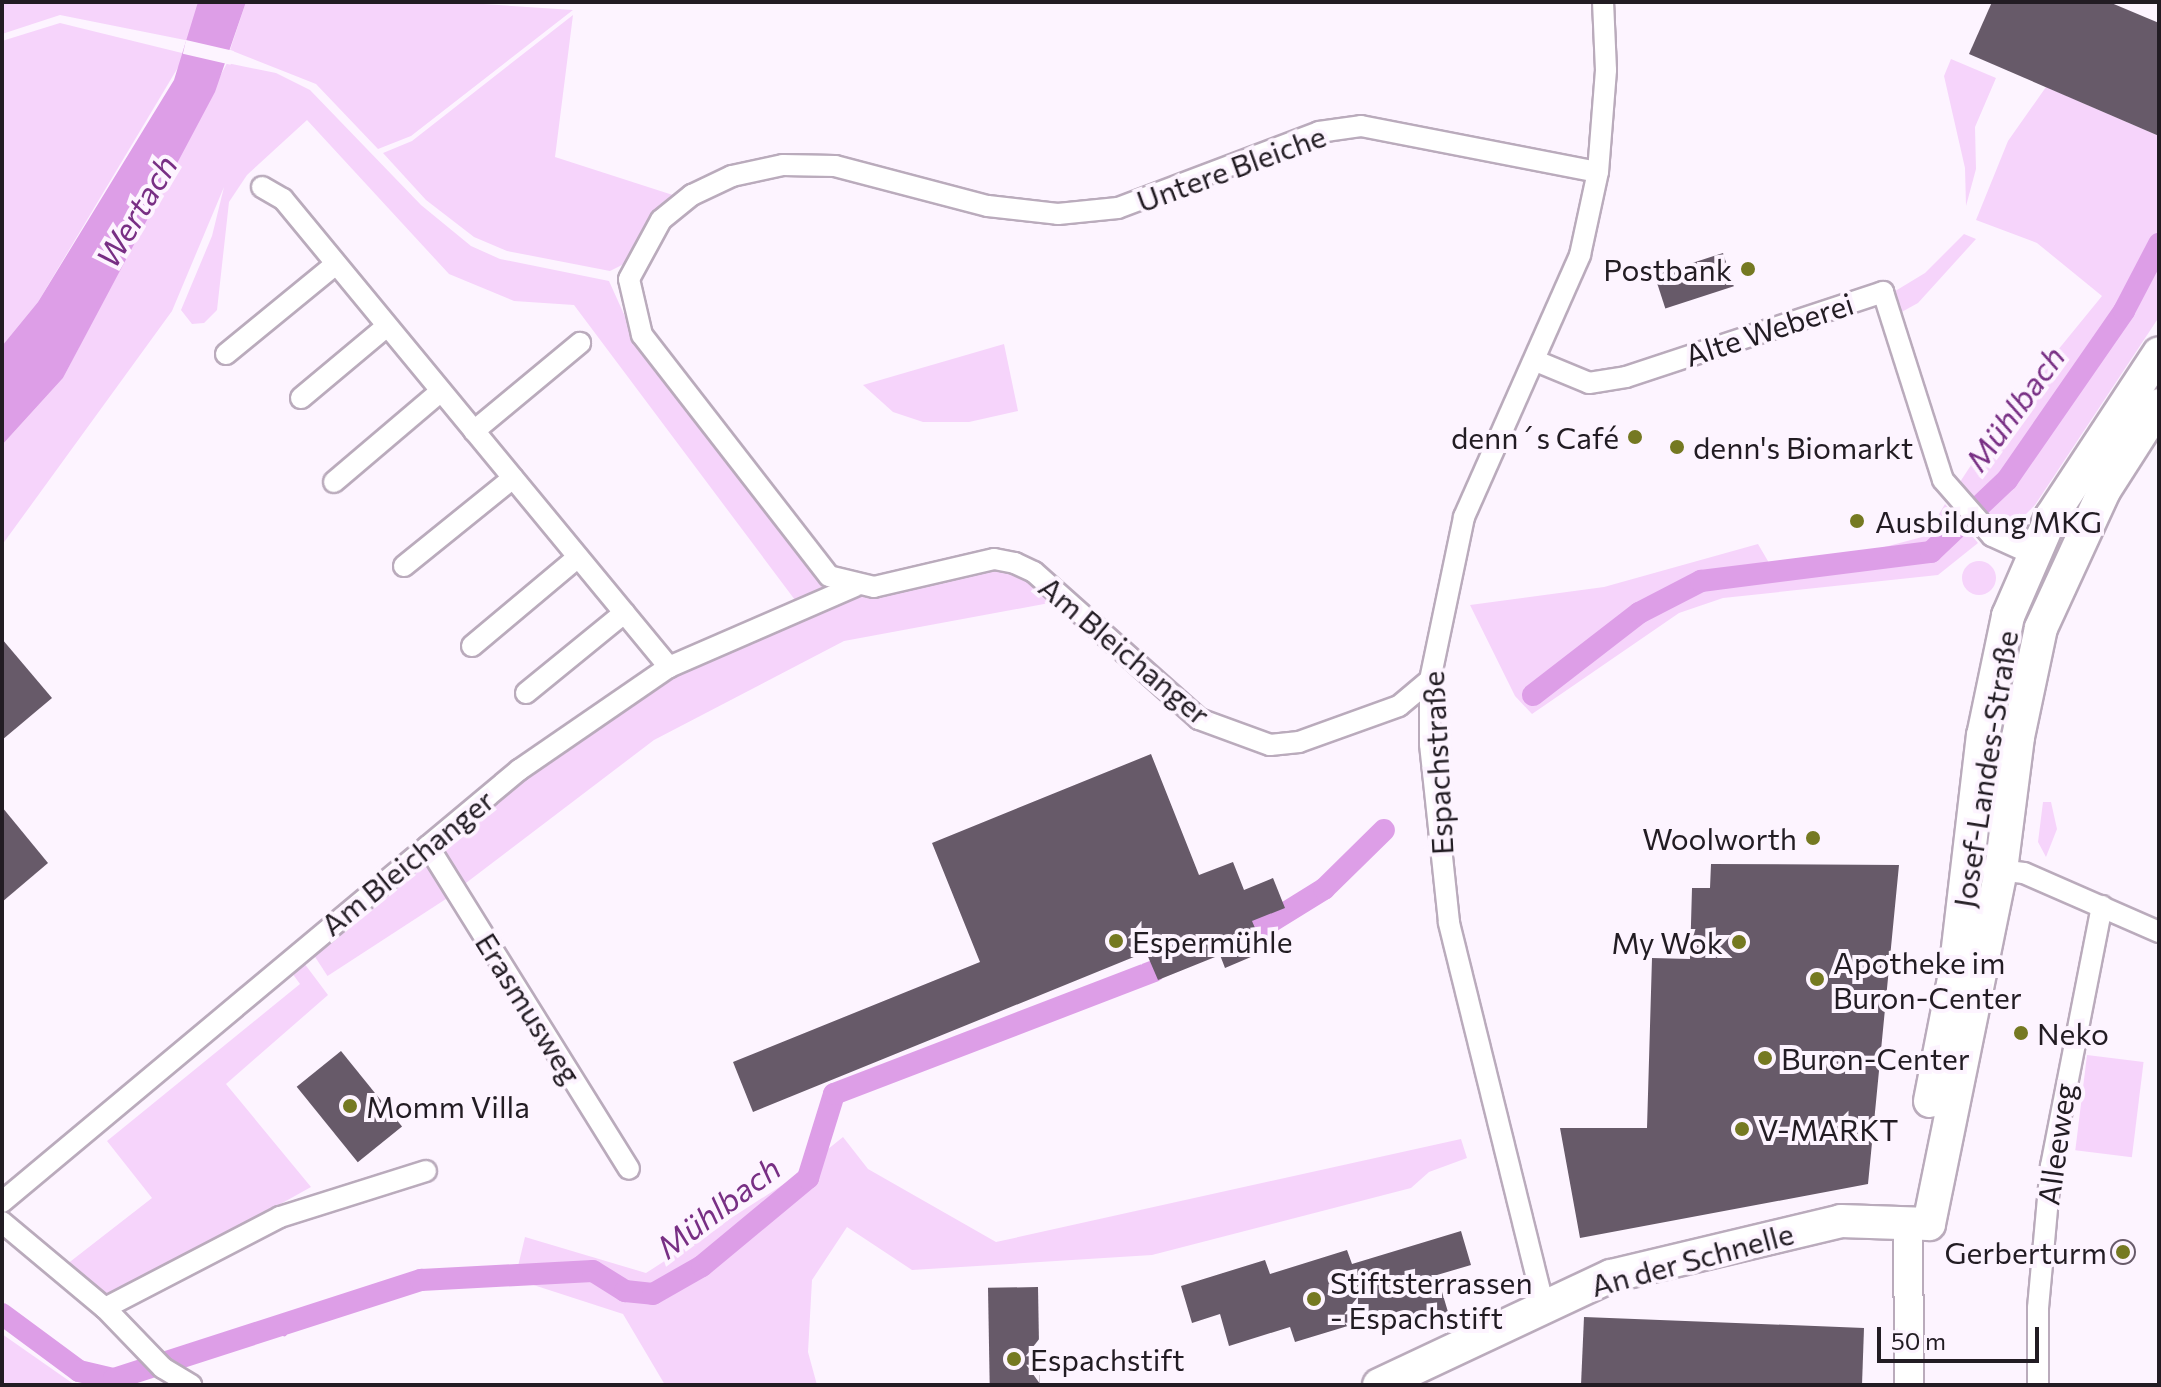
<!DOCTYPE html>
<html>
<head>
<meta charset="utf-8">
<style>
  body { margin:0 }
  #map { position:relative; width:2161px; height:1387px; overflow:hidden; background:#fdf4ff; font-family:Commissioner,sans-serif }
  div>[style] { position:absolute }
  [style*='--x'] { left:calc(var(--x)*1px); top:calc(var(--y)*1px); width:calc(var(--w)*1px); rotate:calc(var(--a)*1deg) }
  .green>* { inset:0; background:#f6d4fb; transform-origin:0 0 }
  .round { border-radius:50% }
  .water>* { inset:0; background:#dd9ee7 }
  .pier>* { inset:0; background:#fdf4ff; transform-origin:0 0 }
  .stream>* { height:6px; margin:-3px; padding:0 3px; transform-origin:3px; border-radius:3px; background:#dd9ee7 }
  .canal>* { height:22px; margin:-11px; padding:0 11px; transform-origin:11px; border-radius:11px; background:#dd9ee7 }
  .building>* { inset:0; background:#675a69; transform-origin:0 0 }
  .roads { filter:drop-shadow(2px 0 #baabbc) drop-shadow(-2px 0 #baabbc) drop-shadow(0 2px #baabbc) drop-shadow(0 -2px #baabbc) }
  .minor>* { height:20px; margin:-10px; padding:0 10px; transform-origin:10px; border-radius:10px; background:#fff }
  .secondary>* { height:28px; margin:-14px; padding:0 14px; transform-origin:14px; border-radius:14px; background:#fff }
  .primary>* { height:32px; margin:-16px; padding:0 16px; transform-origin:16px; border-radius:16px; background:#fff }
  .dots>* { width:22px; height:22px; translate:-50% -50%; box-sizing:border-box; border:4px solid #fdf4ff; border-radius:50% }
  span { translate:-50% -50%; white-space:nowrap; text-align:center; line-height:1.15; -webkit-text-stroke:8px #fdf4ff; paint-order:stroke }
  .street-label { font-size:30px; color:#221c23 }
  .poi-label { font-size:30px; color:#221c23 }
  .right { translate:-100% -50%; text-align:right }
  .left { translate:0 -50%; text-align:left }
  .water-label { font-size:32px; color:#782f84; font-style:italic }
  .frame { position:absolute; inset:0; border:4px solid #221c23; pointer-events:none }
  .scale { position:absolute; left:1877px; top:1327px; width:162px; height:36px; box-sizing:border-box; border:4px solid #221c23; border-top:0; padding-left:10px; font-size:24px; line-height:28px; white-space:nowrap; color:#221c23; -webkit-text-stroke:6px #fdf4ff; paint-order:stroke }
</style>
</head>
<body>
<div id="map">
  <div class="green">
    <i style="clip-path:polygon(2px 2px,198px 2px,190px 41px,60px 15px,2px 34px)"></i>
    <i style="clip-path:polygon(246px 2px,453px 2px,573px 10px,411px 136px,378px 149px,316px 84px,230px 50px)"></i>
    <i style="clip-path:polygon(573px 15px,555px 157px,679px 197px,628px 262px,610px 271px,507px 251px,474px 237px,426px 200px,383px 153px,412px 141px)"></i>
    <i style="clip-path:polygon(60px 23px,186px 54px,38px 302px,2px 346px,2px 41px)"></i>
    <i style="clip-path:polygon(1951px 59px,1996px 78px,1975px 127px,1976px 169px,1966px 206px,1965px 168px,1944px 76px)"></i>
    <i style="clip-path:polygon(227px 63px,276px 73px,310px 90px,421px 205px,471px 246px,500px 259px,609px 281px,636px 341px,837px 587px,798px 604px,574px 305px,514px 301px,449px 274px,307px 120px,247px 175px,229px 202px,217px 310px,204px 323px,192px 324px,181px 310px,212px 236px,224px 187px,172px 311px,2px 545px,2px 445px,63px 378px)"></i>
    <i style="clip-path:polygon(2046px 87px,2159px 136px,2159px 317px,2035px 505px,2018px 522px,1994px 519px,1958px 485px,2000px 421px,2102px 296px,2037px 243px,1976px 220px,2008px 141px)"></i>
    <i style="clip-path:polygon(1964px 234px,1976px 239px,1918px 303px,1898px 314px,1892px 293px,1925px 273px)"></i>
    <i style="clip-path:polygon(1004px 344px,1018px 411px,969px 422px,923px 422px,893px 412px,863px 385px)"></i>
    <i style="clip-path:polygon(1945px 504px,1978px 543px,1938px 575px,1723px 598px,1679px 613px,1532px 714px,1515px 696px,1470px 605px,1604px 587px,1758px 544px,1772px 568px,1832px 561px,1926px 536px)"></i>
    <i class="round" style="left:1962px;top:561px;width:34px;height:34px"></i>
    <i style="clip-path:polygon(995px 565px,1014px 568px,1060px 601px,844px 641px,654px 740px,462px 886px,437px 847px,560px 749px,671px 673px,853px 594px)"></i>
    <i style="clip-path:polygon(2043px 802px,2051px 802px,2057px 829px,2046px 857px,2038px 842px)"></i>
    <i style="left:424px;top:862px;width:43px;height:143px;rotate:57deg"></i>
    <i style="clip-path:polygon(301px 959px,328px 995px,226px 1084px,311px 1187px,104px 1302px,62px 1268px,152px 1198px,107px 1141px,300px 984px,289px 969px)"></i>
    <i style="left:2087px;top:1055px;width:57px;height:96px;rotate:7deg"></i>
    <i style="clip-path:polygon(843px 1137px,868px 1169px,996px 1242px,1461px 1139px,1467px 1158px,1429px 1172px,1411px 1188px,1152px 1255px,912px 1270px,847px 1227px,812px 1280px,808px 1352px,817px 1385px,665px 1385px,623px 1314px,515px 1279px,525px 1237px,646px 1273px,787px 1182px)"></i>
    <i style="clip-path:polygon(2px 1334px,75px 1385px,2px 1385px)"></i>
  </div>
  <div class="water">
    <i style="clip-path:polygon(198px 2px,246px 2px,215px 92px,63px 378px,2px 445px,2px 346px,38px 302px,174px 80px)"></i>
  </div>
  <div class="pier">
    <i style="left:186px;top:40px;width:49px;height:14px;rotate:13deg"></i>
  </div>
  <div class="stream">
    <i style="--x:273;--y:1325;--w:14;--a:36"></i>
  </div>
  <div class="canal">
    <i style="--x:1533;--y:695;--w:134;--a:-37.7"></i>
    <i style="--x:1639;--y:613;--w:70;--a:-27.3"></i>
    <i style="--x:1701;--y:581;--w:232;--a:-7.2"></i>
    <i style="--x:1931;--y:552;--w:105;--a:-43.5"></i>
    <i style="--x:2007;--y:480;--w:206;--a:-55.3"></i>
    <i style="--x:2124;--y:311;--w:76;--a:-62.4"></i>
    <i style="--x:1256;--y:931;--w:80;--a:-31.7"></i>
    <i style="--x:1324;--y:889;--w:84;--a:-44.5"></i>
    <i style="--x:2;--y:1314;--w:96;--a:36.5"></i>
    <i style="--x:79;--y:1371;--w:36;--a:13"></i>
    <i style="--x:114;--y:1379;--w:323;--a:-17.9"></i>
    <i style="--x:421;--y:1280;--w:172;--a:-3"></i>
    <i style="--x:593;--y:1271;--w:38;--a:32"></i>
    <i style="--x:625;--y:1291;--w:28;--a:6"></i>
    <i style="--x:653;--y:1294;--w:56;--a:-29.7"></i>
    <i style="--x:702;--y:1266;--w:138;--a:-39.7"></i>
    <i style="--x:808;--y:1178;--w:88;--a:-72.8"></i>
    <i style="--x:834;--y:1094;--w:343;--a:-21"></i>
  </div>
  <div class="building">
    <i style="clip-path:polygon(1992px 2px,2109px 2px,2159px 23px,2159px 136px,1969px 54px)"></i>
    <i style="left:1723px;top:253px;width:35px;height:72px;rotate:72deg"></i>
    <i style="clip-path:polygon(2px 639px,52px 698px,2px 740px)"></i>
    <i style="clip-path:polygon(1151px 754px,1199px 875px,1233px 862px,1244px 890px,1273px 878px,1285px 908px,1252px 921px,1265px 951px,1225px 968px,1220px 955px,1158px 980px,1146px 952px,753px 1112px,733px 1062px,980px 962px,932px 843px)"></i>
    <i style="clip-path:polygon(2px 807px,48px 863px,2px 902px)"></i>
    <i style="clip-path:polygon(1711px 864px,1899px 865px,1868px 1184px,1580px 1238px,1560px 1128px,1647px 1128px,1652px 958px,1690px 959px,1692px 888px,1710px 888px)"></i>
    <i style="left:341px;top:1051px;width:97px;height:57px;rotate:51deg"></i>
    <i style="clip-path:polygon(1461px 1231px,1471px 1265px,1437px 1275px,1448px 1312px,1389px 1330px,1384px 1315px,1295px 1342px,1290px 1327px,1229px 1346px,1220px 1314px,1192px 1323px,1181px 1286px,1265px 1260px,1270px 1274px,1347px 1250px,1352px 1264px)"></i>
    <i class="round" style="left:2110px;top:1239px;width:26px;height:26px"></i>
    <i style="left:1038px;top:1287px;width:98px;height:50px;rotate:89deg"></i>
    <i style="clip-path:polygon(1584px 1317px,1864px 1328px,1862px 1385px,1581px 1385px)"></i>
  </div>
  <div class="roads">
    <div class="minor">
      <i style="--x:262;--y:187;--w:24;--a:30"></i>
      <i style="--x:283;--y:199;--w:607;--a:50.48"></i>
      <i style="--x:226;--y:354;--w:142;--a:-39.3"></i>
      <i style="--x:1536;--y:361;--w:57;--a:22.5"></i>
      <i style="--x:1589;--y:383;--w:37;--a:-9"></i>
      <i style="--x:1626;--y:377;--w:271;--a:-18.3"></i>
      <i style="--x:1883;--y:292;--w:197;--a:72.3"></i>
      <i style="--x:1943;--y:480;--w:74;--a:48.8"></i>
      <i style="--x:1992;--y:536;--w:46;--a:24.3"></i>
      <i style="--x:301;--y:398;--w:112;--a:-39.9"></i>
      <i style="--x:474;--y:431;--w:138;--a:-39.7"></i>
      <i style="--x:334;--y:482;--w:140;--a:-40.4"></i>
      <i style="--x:404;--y:566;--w:140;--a:-38.9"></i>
      <i style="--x:472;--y:646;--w:138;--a:-40"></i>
      <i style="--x:1430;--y:680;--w:40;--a:140"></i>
      <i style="--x:1399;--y:706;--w:106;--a:160.2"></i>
      <i style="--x:1299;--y:742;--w:29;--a:174"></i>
      <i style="--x:1270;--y:745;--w:76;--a:-159.9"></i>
      <i style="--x:1199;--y:719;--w:221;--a:-138.3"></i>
      <i style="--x:1034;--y:572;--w:21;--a:-155"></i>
      <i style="--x:1015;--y:563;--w:21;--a:-169"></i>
      <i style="--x:994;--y:559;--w:123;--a:166.9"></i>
      <i style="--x:874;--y:587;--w:46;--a:-166.3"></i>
      <i style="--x:829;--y:576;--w:305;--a:-127.8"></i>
      <i style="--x:642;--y:335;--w:57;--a:-103.1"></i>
      <i style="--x:629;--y:279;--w:67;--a:-61.5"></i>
      <i style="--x:661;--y:220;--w:40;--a:-39"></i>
      <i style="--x:692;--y:195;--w:44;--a:-25.4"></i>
      <i style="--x:732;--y:176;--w:52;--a:-12.2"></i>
      <i style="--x:783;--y:165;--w:52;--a:1.1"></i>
      <i style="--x:835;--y:166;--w:158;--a:14.7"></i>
      <i style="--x:988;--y:206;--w:70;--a:6.5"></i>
      <i style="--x:1058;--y:214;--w:60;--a:-5.7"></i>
      <i style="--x:1118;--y:208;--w:215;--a:-20.7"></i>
      <i style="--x:1319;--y:132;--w:42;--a:-8.1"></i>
      <i style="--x:1361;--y:126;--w:241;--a:11"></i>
      <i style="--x:526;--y:693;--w:127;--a:-39.2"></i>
      <i style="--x:428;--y:846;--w:380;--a:58.1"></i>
      <i style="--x:1991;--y:869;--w:33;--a:7"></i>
      <i style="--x:2024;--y:873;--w:147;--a:23.6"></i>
      <i style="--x:2;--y:1202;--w:674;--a:-39.88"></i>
      <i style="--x:519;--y:770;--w:182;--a:-34.5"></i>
      <i style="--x:669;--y:667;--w:203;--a:-23.5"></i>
      <i style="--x:2;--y:1222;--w:134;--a:39.9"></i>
      <i style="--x:105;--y:1308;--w:197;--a:-27.5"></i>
      <i style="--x:280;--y:1217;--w:153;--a:-17.5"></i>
      <i style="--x:1543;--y:1303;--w:392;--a:-103.9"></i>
      <i style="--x:1449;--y:922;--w:179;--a:-96.1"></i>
      <i style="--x:1430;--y:744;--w:64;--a:-90"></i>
      <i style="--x:1430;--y:680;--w:167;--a:-78.2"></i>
      <i style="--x:1464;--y:517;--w:287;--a:-66.1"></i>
      <i style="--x:1580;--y:255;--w:85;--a:-77.8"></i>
      <i style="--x:1598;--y:172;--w:102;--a:-85.5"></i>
      <i style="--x:1606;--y:70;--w:68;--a:-92.5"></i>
      <i style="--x:105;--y:1308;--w:83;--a:46"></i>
      <i style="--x:163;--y:1368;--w:33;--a:31"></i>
      <i style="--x:2038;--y:1385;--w:77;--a:-90"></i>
      <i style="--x:2038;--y:1308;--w:143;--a:-84.8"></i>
      <i style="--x:2051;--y:1166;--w:265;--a:-78.9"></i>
    </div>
    <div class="secondary">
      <i style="--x:1908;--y:1222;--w:163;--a:89.6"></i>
    </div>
    <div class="primary">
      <i style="--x:1930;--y:1101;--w:130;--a:-78.9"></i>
      <i style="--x:1955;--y:973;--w:239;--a:-83.3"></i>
      <i style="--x:1983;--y:736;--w:123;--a:-78.2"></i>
      <i style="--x:2008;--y:616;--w:108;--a:-66.5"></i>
      <i style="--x:2051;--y:517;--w:196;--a:-56.6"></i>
      <i style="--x:1379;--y:1385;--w:256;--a:-25.2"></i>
      <i style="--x:1611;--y:1276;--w:236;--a:-13.4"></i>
      <i style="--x:1841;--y:1221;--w:88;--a:2"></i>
      <i style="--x:1929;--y:1224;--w:361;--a:-78.5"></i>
      <i style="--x:2001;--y:870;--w:134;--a:-82.7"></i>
      <i style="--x:2018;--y:737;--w:111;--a:-78.1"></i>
      <i style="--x:2041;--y:628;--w:151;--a:-65.3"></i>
      <i style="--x:2104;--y:491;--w:102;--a:-57.4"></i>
    </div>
  </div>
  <div class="dots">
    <i style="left:1748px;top:269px;background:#757922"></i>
    <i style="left:1635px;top:437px;background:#757922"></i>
    <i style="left:1677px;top:447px;background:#757922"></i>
    <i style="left:1857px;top:521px;background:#757922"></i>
    <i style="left:1813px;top:838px;background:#757922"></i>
    <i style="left:1116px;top:941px;background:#757922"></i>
    <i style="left:1739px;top:942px;background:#757922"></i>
    <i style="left:1817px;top:979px;background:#757922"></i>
    <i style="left:2021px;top:1033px;background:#757922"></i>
    <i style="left:1765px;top:1058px;background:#757922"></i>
    <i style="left:350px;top:1106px;background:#757922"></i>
    <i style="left:1742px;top:1129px;background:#757922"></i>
    <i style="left:2123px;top:1252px;background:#757922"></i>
    <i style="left:1314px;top:1299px;background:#757922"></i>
    <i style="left:1014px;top:1359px;background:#757922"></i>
  </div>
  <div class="street-label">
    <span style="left:1231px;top:168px;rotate:-20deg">Untere Bleiche</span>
    <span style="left:1769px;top:329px;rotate:-18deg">Alte Weberei</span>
    <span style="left:1125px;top:650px;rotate:40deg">Am Bleichanger</span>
    <span style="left:1437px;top:763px;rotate:-93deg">Espachstraße</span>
    <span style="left:1985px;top:769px;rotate:-81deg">Josef-Landes-Straße</span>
    <span style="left:407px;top:862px;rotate:-39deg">Am Bleichanger</span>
    <span style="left:529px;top:1008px;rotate:58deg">Erasmusweg</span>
    <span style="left:2056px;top:1144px;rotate:-82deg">Alleeweg</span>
    <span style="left:1692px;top:1259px;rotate:-15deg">An der Schnelle</span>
  </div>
  <div class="poi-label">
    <span class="right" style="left:1732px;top:269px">Postbank</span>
    <span class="right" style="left:1619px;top:437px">denn´s Café</span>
    <span class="left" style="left:1693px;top:447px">denn's Biomarkt</span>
    <span class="left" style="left:1875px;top:521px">Ausbildung MKG</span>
    <span class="right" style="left:1797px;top:838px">Woolworth</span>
    <span class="left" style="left:1132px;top:941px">Espermühle</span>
    <span class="right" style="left:1723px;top:942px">My Wok</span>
    <span class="left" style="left:1833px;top:979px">Apotheke im<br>Buron-Center</span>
    <span class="left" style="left:2037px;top:1033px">Neko</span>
    <span class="left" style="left:1781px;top:1058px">Buron-Center</span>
    <span class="left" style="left:366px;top:1106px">Momm Villa</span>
    <span class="left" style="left:1758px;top:1129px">V-MARKT</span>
    <span class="right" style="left:2107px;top:1252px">Gerberturm</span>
    <span class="left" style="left:1330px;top:1299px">Stiftsterrassen<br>- Espachstift</span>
    <span class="left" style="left:1030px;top:1359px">Espachstift</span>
  </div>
  <div class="water-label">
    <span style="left:136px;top:211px;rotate:-59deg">Wertach</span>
    <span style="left:2014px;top:408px;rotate:-54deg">Mühlbach</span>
    <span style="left:718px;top:1207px;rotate:-37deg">Mühlbach</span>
  </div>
  <div class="frame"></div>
  <div class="scale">50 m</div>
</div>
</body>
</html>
